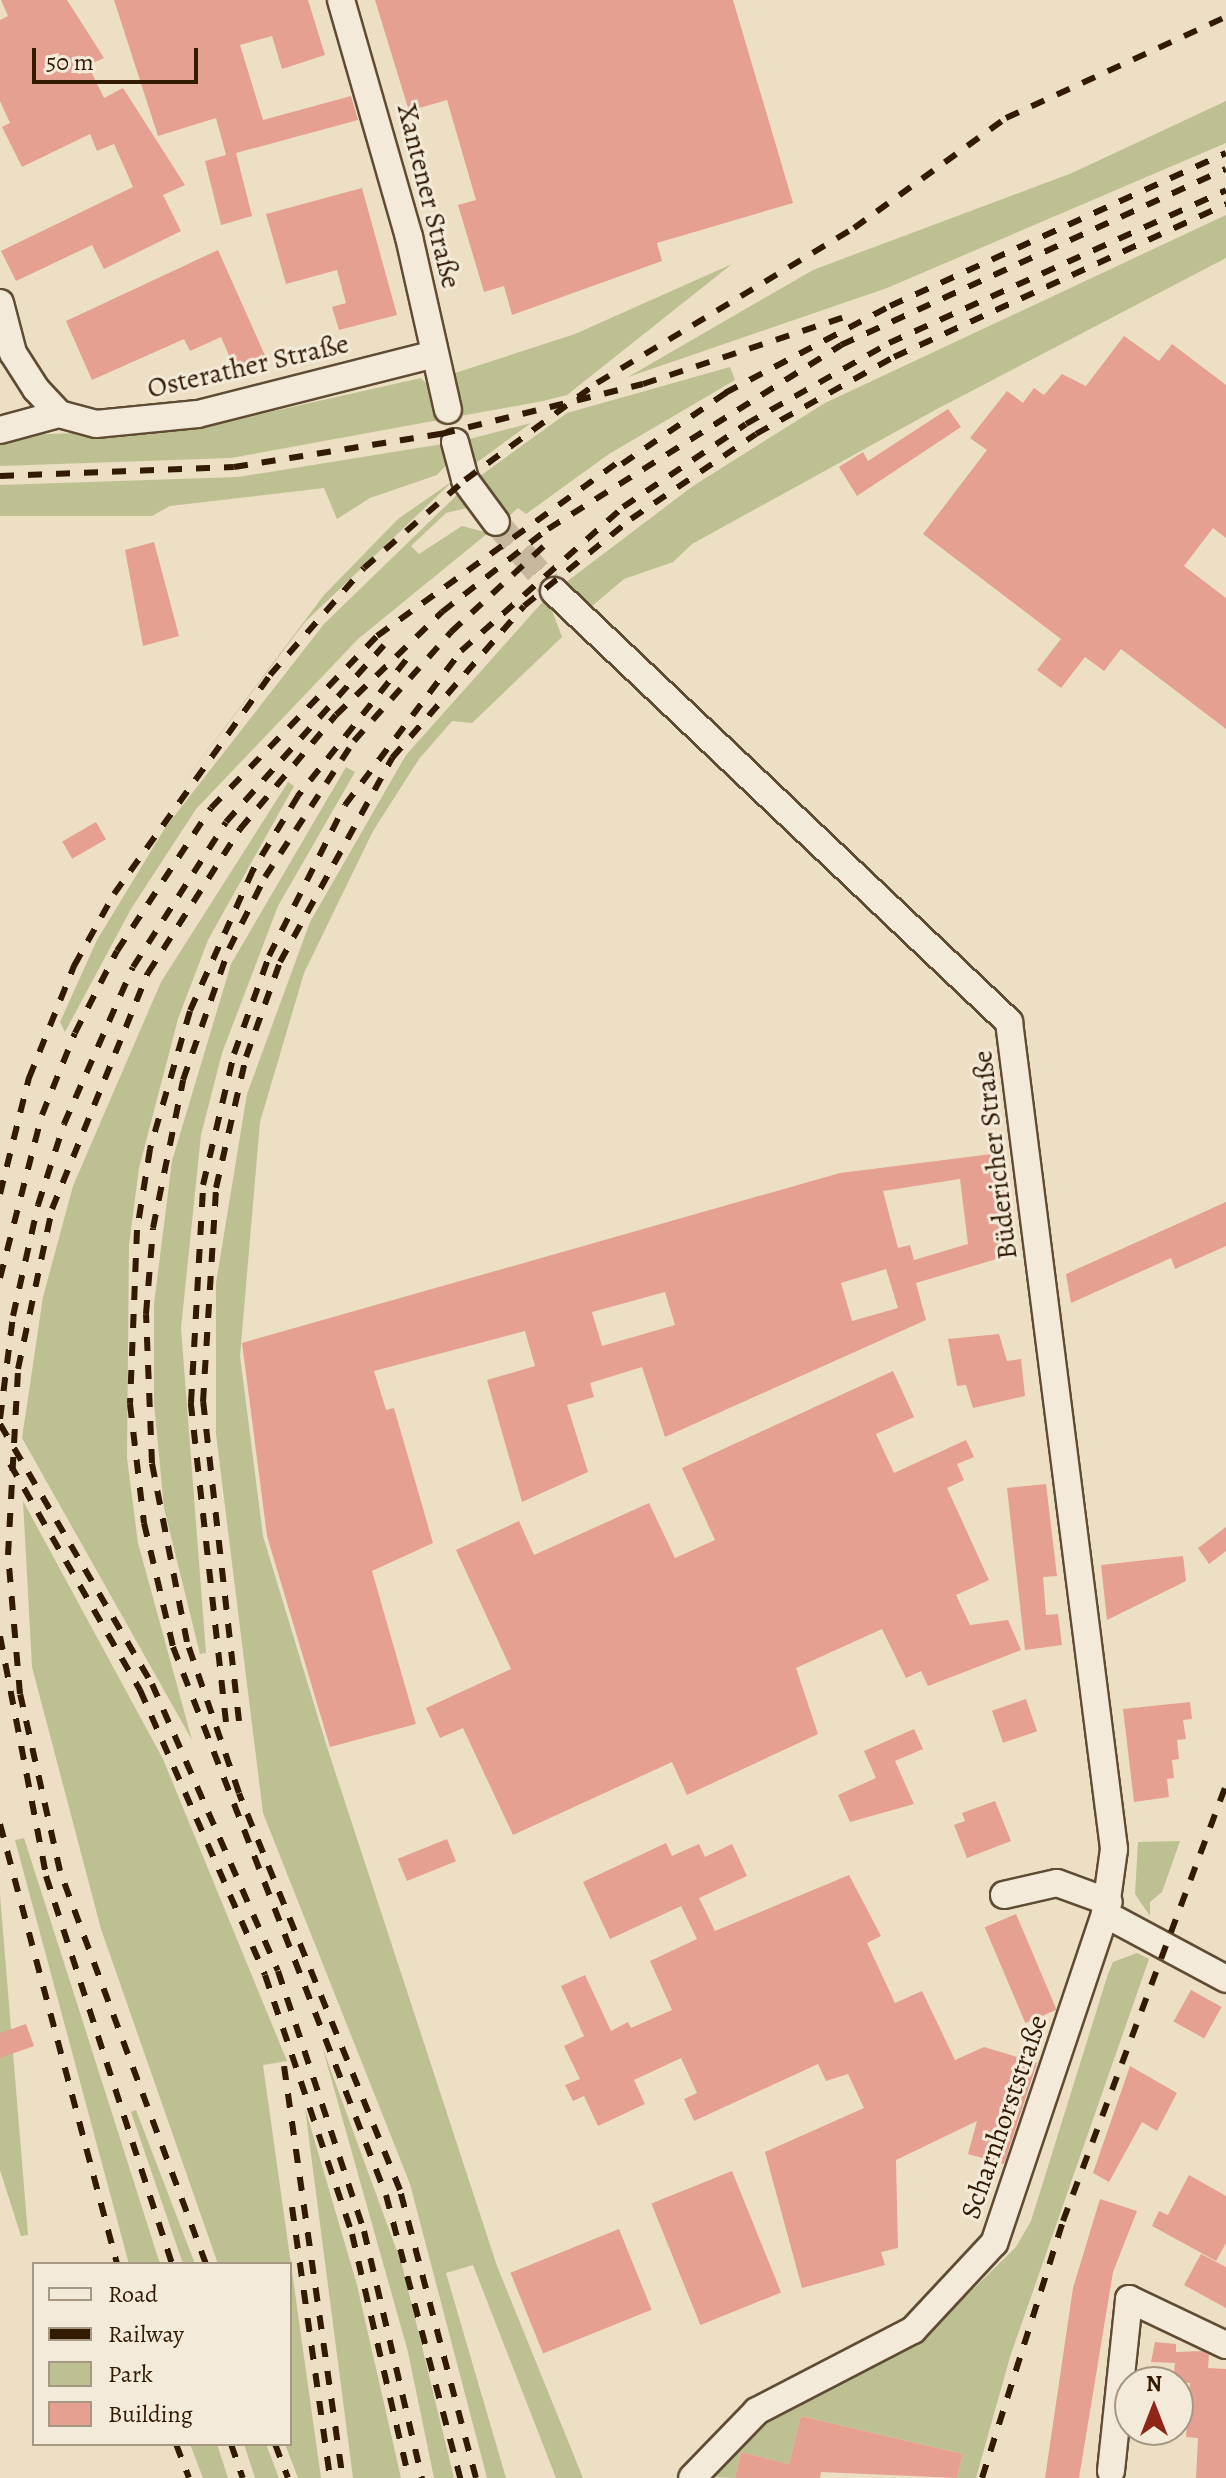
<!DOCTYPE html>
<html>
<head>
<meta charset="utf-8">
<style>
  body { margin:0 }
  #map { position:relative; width:1226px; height:2478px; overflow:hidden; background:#ecdfc4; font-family:Alegreya,serif }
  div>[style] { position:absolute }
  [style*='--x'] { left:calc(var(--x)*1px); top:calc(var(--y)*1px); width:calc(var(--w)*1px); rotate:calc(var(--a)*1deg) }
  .green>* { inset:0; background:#bdc090 }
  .building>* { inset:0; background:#e5a092; transform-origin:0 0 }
  .minor-tunnel>* { height:26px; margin-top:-13px; transform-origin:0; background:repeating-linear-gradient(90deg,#c7b89d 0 26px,transparent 0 39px) }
  .roads { filter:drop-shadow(2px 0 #604b33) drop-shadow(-2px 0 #604b33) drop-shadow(0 2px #604b33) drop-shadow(0 -2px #604b33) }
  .minor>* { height:26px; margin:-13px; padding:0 13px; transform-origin:13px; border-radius:13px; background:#f3ead9 }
  .rail>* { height:6px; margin-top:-3px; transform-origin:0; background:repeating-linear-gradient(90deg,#321a03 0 14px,transparent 0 28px) }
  span { translate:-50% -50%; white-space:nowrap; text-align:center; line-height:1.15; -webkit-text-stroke:6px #f3ead9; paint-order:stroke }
  .street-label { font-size:28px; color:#321a03 }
  .legend { position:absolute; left:32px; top:2262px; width:260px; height:184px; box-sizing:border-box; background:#f3ead9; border:2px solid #a69783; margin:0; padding:10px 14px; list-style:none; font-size:24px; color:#321a03 }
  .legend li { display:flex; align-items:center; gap:16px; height:40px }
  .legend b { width:40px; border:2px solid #a69783 }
  .north { position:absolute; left:1114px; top:2366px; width:80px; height:80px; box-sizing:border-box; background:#f3ead9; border:2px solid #a69783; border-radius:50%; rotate:0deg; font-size:22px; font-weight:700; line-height:32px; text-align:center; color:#321a03 }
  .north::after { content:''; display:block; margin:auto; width:28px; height:36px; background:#8f2418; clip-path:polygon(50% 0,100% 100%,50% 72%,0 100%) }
  .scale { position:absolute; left:32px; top:48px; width:166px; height:36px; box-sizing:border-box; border:4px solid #321a03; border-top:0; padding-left:10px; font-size:24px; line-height:28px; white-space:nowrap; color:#321a03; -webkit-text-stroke:6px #f3ead9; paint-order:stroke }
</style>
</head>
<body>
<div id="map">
  <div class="green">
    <i style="clip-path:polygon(1226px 101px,1226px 143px,887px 288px,628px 377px,813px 270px,1072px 173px)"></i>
    <i style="clip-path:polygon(1226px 215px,1226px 258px,937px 409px,692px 544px,673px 562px,624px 579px,592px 606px,580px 605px,561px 586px,693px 486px,825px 403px)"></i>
    <i style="clip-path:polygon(732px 264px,567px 395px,543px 401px,231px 458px,0 466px,0 436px,198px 428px,421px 378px,435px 392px,452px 387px,455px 373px,575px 334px)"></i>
    <i style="clip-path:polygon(730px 367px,735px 380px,609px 454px,526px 514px,518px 508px,505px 520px,476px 479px,567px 413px)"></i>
    <i style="clip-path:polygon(531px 423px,472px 466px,462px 441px)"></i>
    <i style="clip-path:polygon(443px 444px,449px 462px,437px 475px,370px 498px,337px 519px,324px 488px,170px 506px,152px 516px,0 516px,0 485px,238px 477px)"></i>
    <i style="clip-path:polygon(454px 480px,305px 622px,171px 799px,324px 595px,398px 519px)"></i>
    <i style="clip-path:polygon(459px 493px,471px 507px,446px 513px,411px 546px,419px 554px,462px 526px,488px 533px,358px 639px,196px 809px,131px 909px,65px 1032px,60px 1022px,97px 940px,165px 828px,324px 624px)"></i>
    <i style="clip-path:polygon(547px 597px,562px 637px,472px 723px,452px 721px,419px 759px,373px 831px,304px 973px,260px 1122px,240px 1356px,263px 1536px,327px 1747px,497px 2266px,583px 2478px,556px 2478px,473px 2265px,446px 2273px,506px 2478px,487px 2478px,410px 2184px,263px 1813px,216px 1434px,216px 1283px,247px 1094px,310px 922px,406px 755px)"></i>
    <i style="clip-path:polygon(346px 767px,355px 772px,278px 906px,222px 1053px,201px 1135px,181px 1328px,206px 1653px,200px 1654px,164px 1508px,154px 1403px,154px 1304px,172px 1161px,231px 964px)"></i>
    <i style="clip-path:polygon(288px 782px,294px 786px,208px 940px,178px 1019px,139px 1168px,129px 1245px,127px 1458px,138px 1543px,192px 1740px,22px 1438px,43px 1297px,73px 1186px,161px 982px)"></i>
    <i style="clip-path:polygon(23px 1501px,163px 1759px,287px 2061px,263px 2065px,321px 2478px,298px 2478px,285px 2444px,290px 2264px,218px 2264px,101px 1929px,32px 1667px)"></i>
    <i style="clip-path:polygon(24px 1838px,74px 1994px,160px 2264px,129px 2264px,15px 1840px)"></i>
    <i style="clip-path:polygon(1180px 1841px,1162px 1892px,1150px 1902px,1150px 1916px,1135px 1894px,1138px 1842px)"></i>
    <i style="clip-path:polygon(0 1895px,28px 2235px,21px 2236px,0 2170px)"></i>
    <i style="clip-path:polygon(1137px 1953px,1149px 1959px,1010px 2357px,976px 2478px,957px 2478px,963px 2454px,801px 2416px,789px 2464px,741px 2452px,735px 2478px,712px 2477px,774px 2417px,920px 2341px,1016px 2247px,1031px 2221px,1108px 1974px,1113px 1962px)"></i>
    <i style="clip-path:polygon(322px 2046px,402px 2265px,454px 2478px,434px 2478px,408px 2352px)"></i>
    <i style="clip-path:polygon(305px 2108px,357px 2285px,401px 2478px,353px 2478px)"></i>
    <i style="clip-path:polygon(136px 2110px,195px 2264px,183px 2264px,131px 2112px)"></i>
    <i style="clip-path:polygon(190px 2444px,217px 2444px,228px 2478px,203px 2478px)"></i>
    <i style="clip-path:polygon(244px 2444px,266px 2444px,279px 2478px,255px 2478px)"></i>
  </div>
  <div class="building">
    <i style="clip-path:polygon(1px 0,67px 0,104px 58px,88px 65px,104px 98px,123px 88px,185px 185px,163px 195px,181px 231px,104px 269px,92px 245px,16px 281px,1px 251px,133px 187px,114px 144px,97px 151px,90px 134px,22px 167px,2px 127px,10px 123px,0 101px,0 20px,8px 16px)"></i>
    <i style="clip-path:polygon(114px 0,308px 0,325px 55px,282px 69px,272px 36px,240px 45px,263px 120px,351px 96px,358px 120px,236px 153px,252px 216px,221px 225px,205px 161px,226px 155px,216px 118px,158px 136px)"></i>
    <i style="clip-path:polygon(375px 0,733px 0,793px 203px,657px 243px,662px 261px,512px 315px,504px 286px,484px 292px,458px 205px,476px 200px,447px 100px,409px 111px)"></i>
    <i style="clip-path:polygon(362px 188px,397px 315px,339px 330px,332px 307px,346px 303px,337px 270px,286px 284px,266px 214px)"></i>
    <i style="clip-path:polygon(218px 250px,267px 360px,237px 374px,221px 337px,190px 351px,184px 339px,92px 380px,66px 321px)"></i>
    <i style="clip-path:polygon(1124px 336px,1159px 361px,1172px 344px,1226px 385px,1226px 538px,1213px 528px,1184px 566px,1226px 598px,1226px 729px,1121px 649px,1104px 671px,1085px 657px,1061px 688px,1037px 670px,1061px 639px,923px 534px,987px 450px,970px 438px,1007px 391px,1023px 403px,1034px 388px,1044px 395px,1062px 374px,1086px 386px)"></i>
    <i style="clip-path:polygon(948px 409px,961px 427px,857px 496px,839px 467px,863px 452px,868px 461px)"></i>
    <i style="clip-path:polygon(154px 542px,179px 636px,143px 646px,125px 550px)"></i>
    <i style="left:96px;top:822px;width:20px;height:39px;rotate:60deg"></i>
    <i style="clip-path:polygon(evenodd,1000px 1153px,1010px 1255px,916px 1283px,926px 1320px,665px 1437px,642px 1367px,590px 1383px,594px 1397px,567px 1405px,588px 1472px,522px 1502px,487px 1380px,535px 1366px,525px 1331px,374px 1371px,386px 1410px,394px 1408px,433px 1543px,372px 1571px,416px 1724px,330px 1747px,267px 1536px,242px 1343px,840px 1173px,1000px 1153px,960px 1179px,968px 1244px,914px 1260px,910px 1245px,898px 1248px,883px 1191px,960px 1179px,1000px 1153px,886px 1269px,898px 1308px,852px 1321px,841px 1283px,886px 1269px,1000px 1153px,665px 1292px,675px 1325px,602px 1346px,592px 1312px,665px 1292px)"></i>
    <i style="clip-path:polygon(1226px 1202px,1226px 1246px,1175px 1269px,1171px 1258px,1071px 1303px,1066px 1274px)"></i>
    <i style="clip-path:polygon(999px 1334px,1007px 1361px,1021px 1359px,1025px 1396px,973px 1408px,966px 1385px,957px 1386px,948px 1339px)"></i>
    <i style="clip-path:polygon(893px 1371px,914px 1417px,876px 1434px,894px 1473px,966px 1440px,974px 1457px,957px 1464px,964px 1480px,947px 1488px,989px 1580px,956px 1595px,970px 1625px,1008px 1620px,1021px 1650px,928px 1686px,921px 1671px,906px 1678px,882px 1629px,796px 1668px,818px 1734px,687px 1795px,672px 1762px,513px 1835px,463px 1728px,440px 1738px,426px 1708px,511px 1669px,456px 1550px,519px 1521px,534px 1555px,649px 1503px,675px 1558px,715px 1540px,682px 1468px)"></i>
    <i style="clip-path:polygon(1046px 1484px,1057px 1576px,1043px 1577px,1046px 1615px,1058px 1614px,1062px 1645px,1025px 1650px,1007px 1488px)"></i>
    <i style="clip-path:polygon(1226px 1527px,1226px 1551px,1209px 1564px,1198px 1548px)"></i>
    <i style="clip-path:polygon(1183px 1556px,1186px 1581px,1107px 1620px,1101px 1565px)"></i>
    <i style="left:1026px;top:1699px;width:34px;height:36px;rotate:71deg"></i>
    <i style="clip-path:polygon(1190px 1702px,1192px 1719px,1183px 1720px,1186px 1739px,1177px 1740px,1179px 1759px,1172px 1760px,1174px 1778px,1167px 1779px,1169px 1797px,1134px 1802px,1123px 1709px)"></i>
    <i style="clip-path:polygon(914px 1729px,923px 1749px,895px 1761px,914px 1804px,850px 1822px,838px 1795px,876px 1778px,864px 1751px)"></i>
    <i style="clip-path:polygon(995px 1801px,1011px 1841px,967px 1858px,954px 1825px,965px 1821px,962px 1813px)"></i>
    <i style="left:447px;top:1839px;width:24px;height:53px;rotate:68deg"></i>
    <i style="clip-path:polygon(666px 1843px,672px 1856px,699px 1844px,705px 1857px,732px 1844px,747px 1876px,699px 1898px,715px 1931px,849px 1875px,881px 1936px,867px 1943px,895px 2003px,922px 1991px,955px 2060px,984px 2047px,1037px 2063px,1004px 2164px,968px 2154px,977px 2121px,896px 2160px,898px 2248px,881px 2252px,885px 2265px,802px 2288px,765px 2152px,864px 2108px,848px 2074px,826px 2081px,818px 2064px,694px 2121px,684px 2099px,697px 2093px,681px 2058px,634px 2080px,645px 2104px,598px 2126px,584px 2096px,573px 2101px,565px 2085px,580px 2079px,564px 2046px,584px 2036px,561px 1986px,585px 1975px,611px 2031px,628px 2022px,631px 2028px,672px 2010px,650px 1961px,697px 1939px,681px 1906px,610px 1939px,583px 1882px)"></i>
    <i style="left:1016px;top:1914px;width:104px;height:34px;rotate:67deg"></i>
    <i style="left:1191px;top:1990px;width:35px;height:36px;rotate:29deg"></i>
    <i style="clip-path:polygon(26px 2024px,34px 2046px,0 2058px,0 2033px)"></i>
    <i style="clip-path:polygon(1130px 2066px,1177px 2093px,1157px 2131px,1142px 2122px,1109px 2182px,1093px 2173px)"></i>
    <i style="left:732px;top:2171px;width:131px;height:87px;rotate:68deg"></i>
    <i style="clip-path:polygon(1189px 2175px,1226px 2196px,1226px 2243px,1216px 2261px,1152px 2226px,1159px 2211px,1168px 2215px)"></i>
    <i style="clip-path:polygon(1100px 2199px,1137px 2211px,1113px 2272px,1079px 2478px,1045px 2478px,1073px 2288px)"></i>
    <i style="left:619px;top:2229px;width:87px;height:117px;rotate:68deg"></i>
    <i style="clip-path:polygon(1201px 2254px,1226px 2267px,1226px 2308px,1184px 2285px)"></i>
    <i style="clip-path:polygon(1155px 2342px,1176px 2344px,1176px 2352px,1202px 2351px,1209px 2355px,1208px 2368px,1226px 2369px,1226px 2478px,1196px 2478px,1198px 2438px,1186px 2437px,1190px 2383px,1173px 2382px,1175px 2363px,1151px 2362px)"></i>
    <i style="clip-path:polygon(801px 2416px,963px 2454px,957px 2478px,821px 2472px,820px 2478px,735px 2478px,741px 2452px,789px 2464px)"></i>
  </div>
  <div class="minor-tunnel">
    <i style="--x:496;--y:522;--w:90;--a:50"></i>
  </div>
  <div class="roads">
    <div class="minor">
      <i style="--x:341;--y:0;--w:247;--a:74"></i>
      <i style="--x:409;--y:237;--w:177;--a:77.3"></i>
      <i style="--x:0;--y:303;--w:52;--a:75.4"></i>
      <i style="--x:13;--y:353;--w:43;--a:57.4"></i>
      <i style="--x:36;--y:389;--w:34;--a:47"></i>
      <i style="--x:59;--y:414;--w:38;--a:15"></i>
      <i style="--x:96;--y:424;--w:102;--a:-5.6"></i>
      <i style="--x:198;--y:414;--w:244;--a:-14.2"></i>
      <i style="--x:0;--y:430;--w:61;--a:-15.2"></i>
      <i style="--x:455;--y:442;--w:39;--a:75"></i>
      <i style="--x:465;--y:480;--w:52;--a:53.6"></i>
      <i style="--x:554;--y:591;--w:627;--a:43.45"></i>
      <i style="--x:1009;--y:1022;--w:834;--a:82.76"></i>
      <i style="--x:1114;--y:1849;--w:66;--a:97.9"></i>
      <i style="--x:1105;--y:1914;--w:347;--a:108.6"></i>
      <i style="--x:994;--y:2243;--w:119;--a:133"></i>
      <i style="--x:913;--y:2330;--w:176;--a:152.6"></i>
      <i style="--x:757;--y:2411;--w:93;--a:134.1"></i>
      <i style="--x:1004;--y:1895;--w:54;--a:-12.8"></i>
      <i style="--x:1057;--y:1883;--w:55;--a:20.1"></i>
      <i style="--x:1105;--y:1914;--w:137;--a:28.2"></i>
      <i style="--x:1111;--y:2471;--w:173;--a:-84"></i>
      <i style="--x:1129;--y:2299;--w:107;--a:25.4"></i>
    </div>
  </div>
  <div class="rail">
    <i style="--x:725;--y:393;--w:187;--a:-27.8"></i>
    <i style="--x:890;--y:306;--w:369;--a:-24.5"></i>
    <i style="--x:622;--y:464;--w:135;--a:-34.4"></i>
    <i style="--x:0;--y:476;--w:234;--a:-2.2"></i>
    <i style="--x:234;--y:467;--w:210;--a:-9.1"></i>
    <i style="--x:441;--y:434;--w:208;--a:-13.9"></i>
    <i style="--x:643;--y:384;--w:212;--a:-18.4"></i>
    <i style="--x:406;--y:660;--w:174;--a:128.5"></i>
    <i style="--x:298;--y:796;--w:87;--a:121.3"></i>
    <i style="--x:253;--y:870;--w:154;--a:114.1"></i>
    <i style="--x:190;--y:1011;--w:144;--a:106.2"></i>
    <i style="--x:150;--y:1149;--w:82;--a:99.1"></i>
    <i style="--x:137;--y:1230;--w:174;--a:92.3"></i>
    <i style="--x:130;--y:1404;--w:120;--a:83.3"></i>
    <i style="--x:144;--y:1523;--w:127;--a:76.8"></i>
    <i style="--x:173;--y:1647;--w:588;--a:68.76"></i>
    <i style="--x:386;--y:2195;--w:293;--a:75.3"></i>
    <i style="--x:0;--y:1194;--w:120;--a:-76"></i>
    <i style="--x:29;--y:1078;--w:121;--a:-68.1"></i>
    <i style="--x:74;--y:966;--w:82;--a:-60.9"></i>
    <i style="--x:114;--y:894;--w:269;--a:-54.5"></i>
    <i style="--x:270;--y:675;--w:142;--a:-48.7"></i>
    <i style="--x:364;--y:568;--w:134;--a:-41.1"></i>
    <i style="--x:465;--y:480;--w:164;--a:-36.3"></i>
    <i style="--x:597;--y:383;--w:300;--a:-31.1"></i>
    <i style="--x:854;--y:228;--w:188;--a:-35.9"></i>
    <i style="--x:1006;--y:118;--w:242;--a:-24.7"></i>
    <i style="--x:0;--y:1278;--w:168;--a:-75.6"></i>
    <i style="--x:42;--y:1115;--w:88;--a:-68.1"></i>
    <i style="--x:75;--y:1033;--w:92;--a:-62.9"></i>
    <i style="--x:117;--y:951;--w:171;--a:-56.7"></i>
    <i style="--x:211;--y:808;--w:239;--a:-46"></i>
    <i style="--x:377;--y:636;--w:308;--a:-35.8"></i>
    <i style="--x:0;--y:1419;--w:104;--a:-82.8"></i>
    <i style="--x:13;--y:1316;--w:114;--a:-77.3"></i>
    <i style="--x:38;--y:1205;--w:85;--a:-72.2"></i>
    <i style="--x:64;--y:1124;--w:171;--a:-66.3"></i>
    <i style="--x:133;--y:967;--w:172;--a:-57.3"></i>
    <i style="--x:226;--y:822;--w:237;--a:-48.2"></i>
    <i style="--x:0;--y:1424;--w:301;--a:59.7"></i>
    <i style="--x:152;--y:1684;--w:313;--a:66.3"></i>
    <i style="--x:278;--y:1971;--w:274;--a:71.7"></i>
    <i style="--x:364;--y:2231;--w:254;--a:76.8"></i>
    <i style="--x:10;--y:1464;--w:261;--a:60.1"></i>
    <i style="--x:140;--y:1690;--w:311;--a:66.3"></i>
    <i style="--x:265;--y:1975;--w:273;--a:71.4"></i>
    <i style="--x:352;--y:2234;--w:251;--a:76.9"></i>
    <i style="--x:0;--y:1636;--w:244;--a:79.1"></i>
    <i style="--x:46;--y:1876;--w:408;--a:72"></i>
    <i style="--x:239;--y:1721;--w:321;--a:-96.4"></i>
    <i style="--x:203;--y:1402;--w:214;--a:-86.5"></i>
    <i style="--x:216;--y:1188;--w:134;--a:-77.1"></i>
    <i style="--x:246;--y:1057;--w:101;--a:-70.3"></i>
    <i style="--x:280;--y:962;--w:233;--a:-61.2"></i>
    <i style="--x:392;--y:758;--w:201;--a:-49"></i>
    <i style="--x:524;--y:606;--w:138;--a:-39.1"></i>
    <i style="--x:631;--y:519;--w:151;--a:-34.2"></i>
    <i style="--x:756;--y:434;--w:158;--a:-29.2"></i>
    <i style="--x:894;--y:357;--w:366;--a:-24.7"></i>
    <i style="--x:226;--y:1722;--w:321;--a:-96.3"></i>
    <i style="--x:191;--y:1403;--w:218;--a:-86.8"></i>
    <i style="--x:203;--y:1185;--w:135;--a:-76.7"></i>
    <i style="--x:234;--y:1054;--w:104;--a:-70.3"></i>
    <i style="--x:269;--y:956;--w:169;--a:-63.3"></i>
    <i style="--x:345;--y:805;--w:193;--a:-53"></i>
    <i style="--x:461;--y:651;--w:217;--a:-41.6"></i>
    <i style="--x:623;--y:507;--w:148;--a:-34"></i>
    <i style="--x:746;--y:424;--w:164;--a:-29.5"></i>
    <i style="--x:889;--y:343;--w:370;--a:-24.4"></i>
    <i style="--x:0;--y:1824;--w:455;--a:75.1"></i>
    <i style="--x:284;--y:2066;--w:416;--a:81.9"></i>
    <i style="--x:292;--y:2207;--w:274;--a:82"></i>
    <i style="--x:206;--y:2264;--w:419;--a:-110.4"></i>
    <i style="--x:60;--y:1871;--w:181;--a:-102.7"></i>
    <i style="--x:20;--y:1694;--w:140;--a:-94.9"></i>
    <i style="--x:8;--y:1555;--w:186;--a:-86.9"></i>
    <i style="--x:18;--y:1369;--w:164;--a:-78"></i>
    <i style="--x:52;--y:1209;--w:255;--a:-67.9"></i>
    <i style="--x:148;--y:973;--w:171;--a:-57.4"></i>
    <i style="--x:240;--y:829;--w:149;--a:-49.9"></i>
    <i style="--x:336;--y:715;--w:148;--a:-44.2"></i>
    <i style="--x:442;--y:612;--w:135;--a:-38.1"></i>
    <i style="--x:548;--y:529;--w:346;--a:-32.1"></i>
    <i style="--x:841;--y:345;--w:423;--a:-24.6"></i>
    <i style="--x:176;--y:2444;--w:36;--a:69"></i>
    <i style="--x:231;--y:2444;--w:36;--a:71"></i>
    <i style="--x:275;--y:2444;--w:36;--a:69"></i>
    <i style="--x:476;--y:2478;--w:298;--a:-104.8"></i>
    <i style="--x:400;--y:2190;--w:428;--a:-112.1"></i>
    <i style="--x:239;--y:1793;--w:160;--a:-109"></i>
    <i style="--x:187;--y:1642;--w:182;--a:-101.1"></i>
    <i style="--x:152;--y:1463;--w:149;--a:-92.3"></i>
    <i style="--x:146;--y:1314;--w:86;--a:-85.3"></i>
    <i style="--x:153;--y:1228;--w:151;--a:-78.5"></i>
    <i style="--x:183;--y:1080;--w:139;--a:-70.7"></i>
    <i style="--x:229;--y:949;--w:80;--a:-63.4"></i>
    <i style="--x:265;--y:877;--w:163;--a:-56.8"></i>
    <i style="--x:354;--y:741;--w:146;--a:-48.3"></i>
    <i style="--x:451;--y:632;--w:129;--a:-42.8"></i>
    <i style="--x:982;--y:2478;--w:269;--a:-72.5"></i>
    <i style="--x:1063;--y:2221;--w:466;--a:-69.5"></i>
  </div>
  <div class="street-label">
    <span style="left:429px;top:196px;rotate:76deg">Xantener Straße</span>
    <span style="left:248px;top:366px;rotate:-13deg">Osterather Straße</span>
    <span style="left:995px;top:1155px;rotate:-97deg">Büdericher Straße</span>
    <span style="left:1004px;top:2117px;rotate:-71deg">Scharnhorststraße</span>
  </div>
  <ul class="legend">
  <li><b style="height:10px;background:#f3ead9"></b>Road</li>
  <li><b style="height:10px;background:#321a03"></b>Railway</li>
  <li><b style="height:22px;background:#bdc090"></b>Park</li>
  <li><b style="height:22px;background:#e5a092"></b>Building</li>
  </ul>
  <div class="north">N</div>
  <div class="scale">50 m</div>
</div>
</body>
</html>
